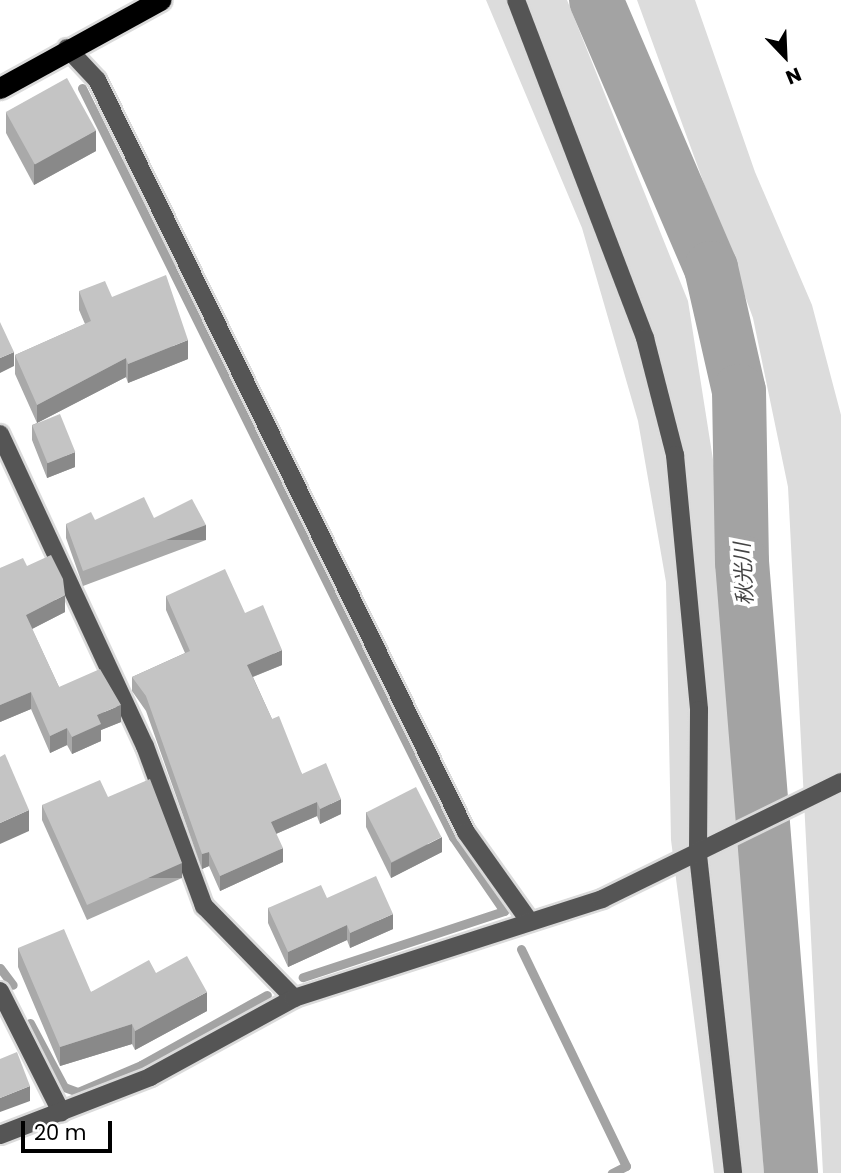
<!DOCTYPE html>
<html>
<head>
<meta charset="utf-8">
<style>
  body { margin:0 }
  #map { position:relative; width:841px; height:1173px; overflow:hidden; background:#fff; font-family:Poppins,"Noto Sans JP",sans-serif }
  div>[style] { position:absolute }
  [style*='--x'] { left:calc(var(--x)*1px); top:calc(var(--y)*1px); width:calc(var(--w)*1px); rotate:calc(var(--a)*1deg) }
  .green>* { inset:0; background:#dcdcdc }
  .stream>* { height:9px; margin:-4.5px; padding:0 4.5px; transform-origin:4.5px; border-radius:4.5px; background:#a3a3a3 }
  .river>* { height:54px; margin:-27px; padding:0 27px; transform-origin:27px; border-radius:27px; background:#a3a3a3 }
  .roads { filter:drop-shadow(2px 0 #dbdbdb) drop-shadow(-2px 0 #dbdbdb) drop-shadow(0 2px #dbdbdb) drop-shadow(0 -2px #dbdbdb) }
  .minor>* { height:18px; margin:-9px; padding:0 9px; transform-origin:9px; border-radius:9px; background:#555 }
  .highway>* { height:21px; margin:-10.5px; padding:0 10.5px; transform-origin:10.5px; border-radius:10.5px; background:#000 }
  .wall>* { inset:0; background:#a9a9a9 }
  .shaded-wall>* { inset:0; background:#898989; transform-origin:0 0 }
  .building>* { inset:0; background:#c4c4c4; transform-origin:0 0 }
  span { translate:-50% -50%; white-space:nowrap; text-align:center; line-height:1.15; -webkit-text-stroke:7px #fff; paint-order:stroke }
  .water-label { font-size:21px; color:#444; font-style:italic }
  .north { position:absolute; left:750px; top:21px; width:70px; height:70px; -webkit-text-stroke:5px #fff; paint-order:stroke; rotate:157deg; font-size:19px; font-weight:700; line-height:28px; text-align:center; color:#000 }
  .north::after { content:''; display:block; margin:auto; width:24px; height:32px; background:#000; clip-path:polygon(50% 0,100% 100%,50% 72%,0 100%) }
  .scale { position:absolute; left:21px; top:1121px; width:91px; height:32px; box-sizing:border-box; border:4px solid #000; border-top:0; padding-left:9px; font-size:21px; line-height:24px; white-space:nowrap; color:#000; -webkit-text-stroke:5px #fff; paint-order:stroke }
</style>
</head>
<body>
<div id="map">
  <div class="green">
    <i style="clip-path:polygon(486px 0,567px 0,688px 301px,714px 466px,764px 1173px,714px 1173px,671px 840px,666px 582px,638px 421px,582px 228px)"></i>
    <i style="clip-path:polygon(637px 0,695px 0,755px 172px,812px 305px,841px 415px,841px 1173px,823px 1173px,788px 487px,753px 318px)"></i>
  </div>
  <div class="stream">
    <i style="--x:82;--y:88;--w:836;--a:63.65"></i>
    <i style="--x:453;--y:837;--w:90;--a:55.4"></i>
    <i style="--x:504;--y:911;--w:212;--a:161.8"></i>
    <i style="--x:521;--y:949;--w:241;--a:64.2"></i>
    <i style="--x:626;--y:1166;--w:16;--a:153"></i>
    <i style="--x:0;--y:968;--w:21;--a:53"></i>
    <i style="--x:30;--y:1023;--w:72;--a:62"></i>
    <i style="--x:64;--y:1087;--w:15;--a:20"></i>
    <i style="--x:78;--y:1092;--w:69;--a:-23.2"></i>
    <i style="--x:141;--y:1065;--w:144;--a:-29.1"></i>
  </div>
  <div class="river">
    <i style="--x:596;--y:0;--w:292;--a:66.8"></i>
    <i style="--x:711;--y:268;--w:126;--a:77.2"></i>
    <i style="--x:739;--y:391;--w:171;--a:89"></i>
    <i style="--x:742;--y:562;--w:613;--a:85.41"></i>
  </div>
  <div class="roads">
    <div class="minor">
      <i style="--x:516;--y:0;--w:362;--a:69.1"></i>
      <i style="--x:645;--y:338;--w:121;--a:75.6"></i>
      <i style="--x:675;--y:455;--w:256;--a:84.6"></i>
      <i style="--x:699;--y:710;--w:145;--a:90.4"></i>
      <i style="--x:698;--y:855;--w:320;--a:83.7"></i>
      <i style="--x:67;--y:48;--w:44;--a:46.8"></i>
      <i style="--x:97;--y:80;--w:838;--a:63.86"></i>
      <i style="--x:466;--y:832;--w:110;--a:54.6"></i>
      <i style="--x:0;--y:434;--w:344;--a:65.1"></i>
      <i style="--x:145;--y:746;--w:171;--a:69.8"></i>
      <i style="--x:204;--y:906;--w:129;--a:45.6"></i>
      <i style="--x:0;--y:991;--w:136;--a:63.2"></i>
      <i style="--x:0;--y:1135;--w:161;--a:-21.1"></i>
      <i style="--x:150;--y:1077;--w:164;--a:-28.7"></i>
      <i style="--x:294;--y:998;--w:324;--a:-17.8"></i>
      <i style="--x:602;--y:899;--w:266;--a:-26.1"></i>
    </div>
    <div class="highway">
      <i style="--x:0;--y:88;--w:183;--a:-28.8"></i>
    </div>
  </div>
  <div class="wall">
    <i style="clip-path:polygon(6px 112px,96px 151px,34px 185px,6px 133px)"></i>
    <i style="clip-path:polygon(79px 291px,112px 297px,188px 359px,128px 383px,126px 377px,37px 423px,75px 467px,47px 478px,32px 440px,32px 425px,37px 423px,15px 374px,15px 355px,85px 324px,79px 310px)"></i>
    <i style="clip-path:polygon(154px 518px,206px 540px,83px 586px,66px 538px,66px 524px,95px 520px)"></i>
    <i style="clip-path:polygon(27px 566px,65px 612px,32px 629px,59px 687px,121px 722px,101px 730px,101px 741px,72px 754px,67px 745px,50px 753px,31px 709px,0 722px,0 568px)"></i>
    <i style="clip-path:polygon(166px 596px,245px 613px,282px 665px,253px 677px,272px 719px,302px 774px,341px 814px,320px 824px,317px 816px,276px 834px,283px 862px,220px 891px,209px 866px,202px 869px,146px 711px,132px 691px,132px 677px,185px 653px,166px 610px)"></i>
    <i style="clip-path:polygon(108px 797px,182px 878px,87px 920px,42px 820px,42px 805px)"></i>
    <i style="clip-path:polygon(366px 812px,442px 852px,391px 878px,366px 827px)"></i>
    <i style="clip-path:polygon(327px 898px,393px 929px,350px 948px,347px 940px,288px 967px,268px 923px,268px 908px)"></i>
    <i style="clip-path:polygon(18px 948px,91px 992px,156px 973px,207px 1011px,135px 1050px,132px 1044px,60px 1066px,18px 967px)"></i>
  </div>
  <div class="shaded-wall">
    <i style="clip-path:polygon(96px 130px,96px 151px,34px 185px,34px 164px)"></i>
    <i style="clip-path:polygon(188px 340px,188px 359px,128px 383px,128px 364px)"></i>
    <i style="clip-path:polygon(14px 352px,14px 366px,0 373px,0 358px)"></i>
    <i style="clip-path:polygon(126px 358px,126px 377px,37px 423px,37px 405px)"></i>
    <i style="clip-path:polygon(75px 452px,75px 467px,47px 478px,47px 463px)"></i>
    <i style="left:206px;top:525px;width:15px;height:131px;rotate:90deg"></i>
    <i style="clip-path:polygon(65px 595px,65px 612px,26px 632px,26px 615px)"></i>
    <i style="clip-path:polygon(282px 650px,282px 665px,247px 679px,247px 665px)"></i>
    <i style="clip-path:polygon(31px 692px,31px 709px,0 722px,0 705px)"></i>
    <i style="clip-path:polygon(121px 705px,121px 722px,101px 730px,101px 741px,72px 754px,72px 737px,97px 715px)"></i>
    <i style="clip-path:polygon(67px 728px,67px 745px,50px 753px,50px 736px)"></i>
    <i style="clip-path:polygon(341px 799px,341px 814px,320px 824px,320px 809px)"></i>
    <i style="clip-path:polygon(317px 802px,317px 816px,271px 836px,271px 822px)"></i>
    <i style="clip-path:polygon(29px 810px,29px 831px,0 844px,0 823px)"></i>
    <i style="clip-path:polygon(442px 837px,442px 852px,391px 878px,391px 863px)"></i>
    <i style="clip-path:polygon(283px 848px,283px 862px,220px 891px,220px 876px)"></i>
    <i style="clip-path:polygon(209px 852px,209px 866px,202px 869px,202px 854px)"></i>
    <i style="left:182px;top:863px;width:15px;height:104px;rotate:90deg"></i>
    <i style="clip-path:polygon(393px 914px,393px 929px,350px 948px,350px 933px)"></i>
    <i style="clip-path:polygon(347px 925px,347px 940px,288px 967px,288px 952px)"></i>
    <i style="clip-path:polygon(207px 992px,207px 1011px,135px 1050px,135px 1031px)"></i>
    <i style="clip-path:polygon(132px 1024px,132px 1044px,60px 1066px,60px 1047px)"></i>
    <i style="clip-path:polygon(30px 1086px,30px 1101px,0 1112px,0 1098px)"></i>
  </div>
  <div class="building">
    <i style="left:67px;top:78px;width:60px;height:70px;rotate:61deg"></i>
    <i style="clip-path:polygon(166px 275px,188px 340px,128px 364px,126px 358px,37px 405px,15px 355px,91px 321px,79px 291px,105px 281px,112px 297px)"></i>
    <i style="clip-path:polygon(0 322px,14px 352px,0 358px)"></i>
    <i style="left:60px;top:414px;width:41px;height:30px;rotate:68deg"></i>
    <i style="clip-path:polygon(144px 497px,154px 518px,192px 499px,206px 525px,83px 571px,66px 524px,91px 512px,95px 520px)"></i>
    <i style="clip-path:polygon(51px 555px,63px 579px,65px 595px,26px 615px,59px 687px,100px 669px,121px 705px,97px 715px,101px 724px,72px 737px,67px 728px,50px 736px,31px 692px,0 705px,0 568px,23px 558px,27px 566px)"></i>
    <i style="clip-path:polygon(225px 569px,245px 613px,263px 605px,282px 650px,247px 665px,272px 719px,279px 716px,302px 774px,326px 763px,341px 799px,320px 809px,317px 802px,271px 822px,283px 848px,220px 876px,209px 852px,202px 854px,146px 696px,132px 677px,190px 651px,166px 596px)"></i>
    <i style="clip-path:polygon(5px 754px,29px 810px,0 823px,0 757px)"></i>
    <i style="clip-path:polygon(150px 779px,182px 863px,87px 905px,42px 805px,100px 780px,108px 797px)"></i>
    <i style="left:416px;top:787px;width:56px;height:56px;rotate:63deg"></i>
    <i style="clip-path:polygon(376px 876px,393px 914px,350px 933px,347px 925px,288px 952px,268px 908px,321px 885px,327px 898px)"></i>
    <i style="clip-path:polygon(64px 929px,91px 992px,149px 960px,156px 973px,187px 956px,207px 992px,135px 1031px,132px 1024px,60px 1047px,18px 948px)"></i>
    <i style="clip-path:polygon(17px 1052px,30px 1086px,0 1098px,0 1059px)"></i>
  </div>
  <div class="water-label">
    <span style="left:744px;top:574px;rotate:-93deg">秋光川</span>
  </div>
  <div class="north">N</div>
  <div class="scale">20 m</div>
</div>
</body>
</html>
